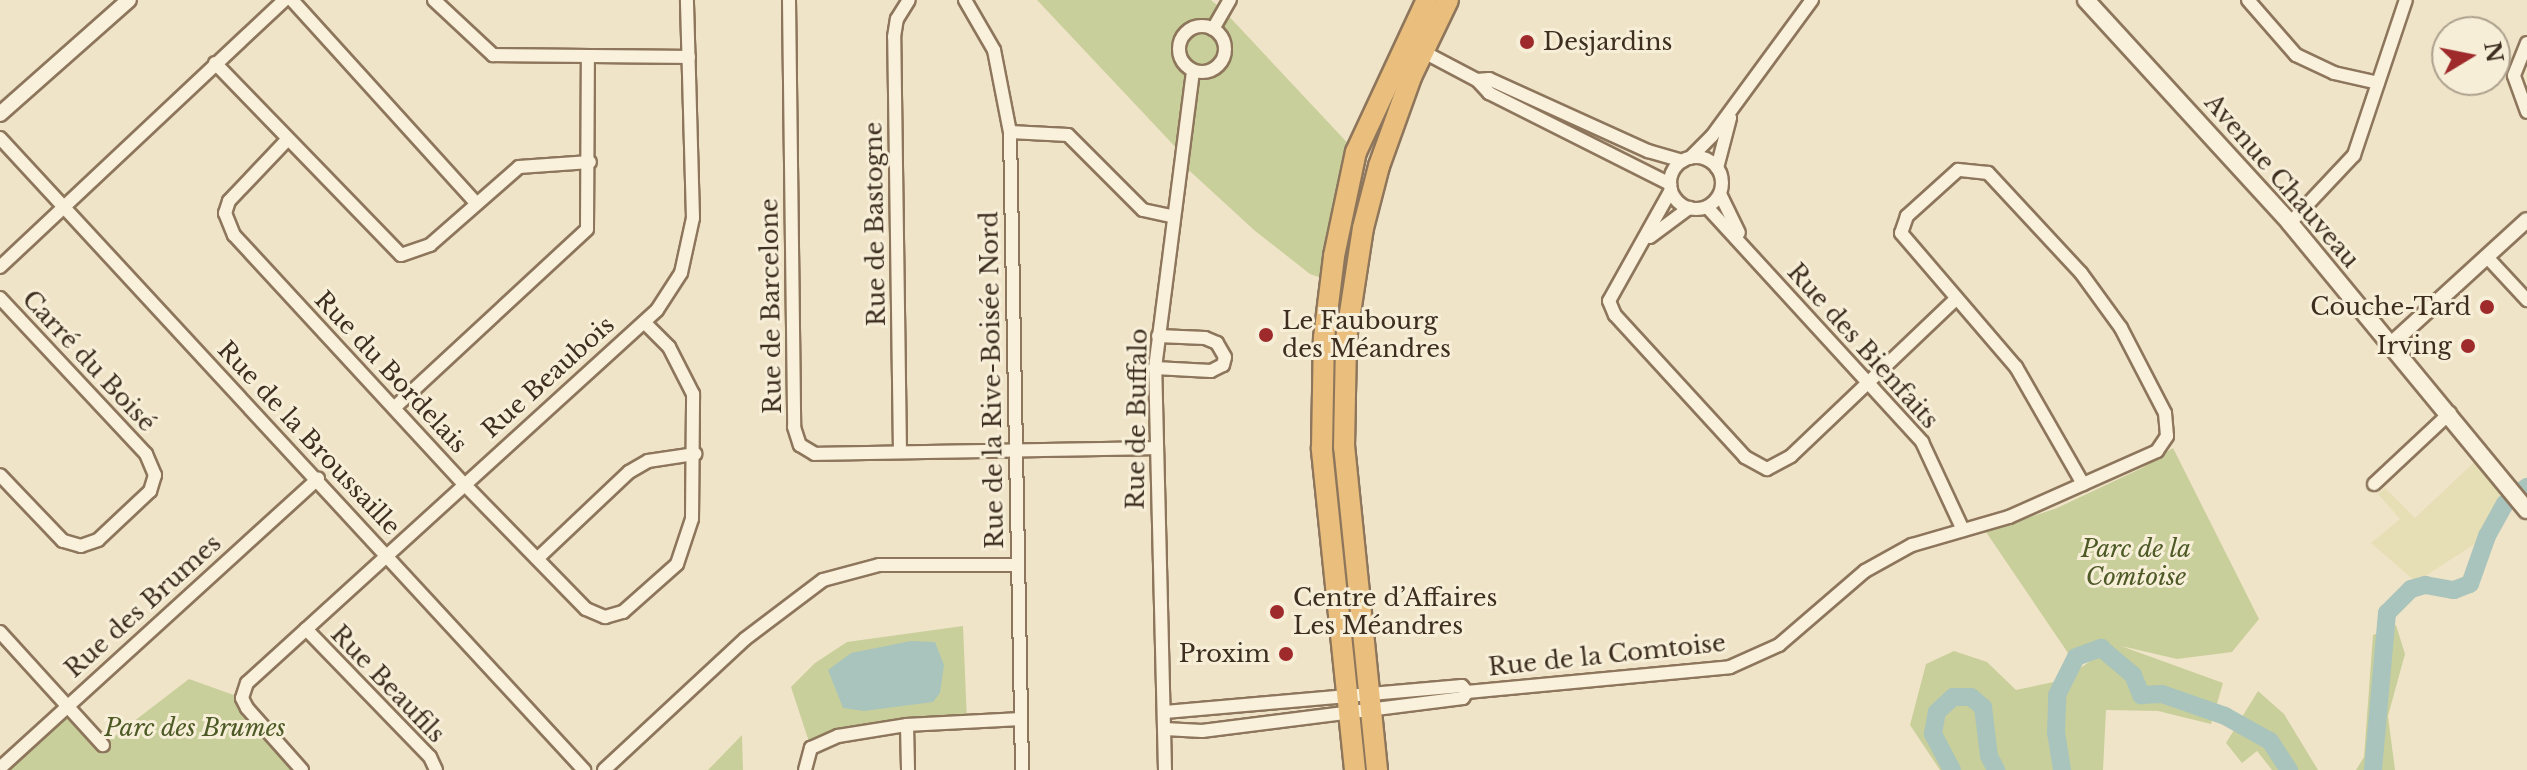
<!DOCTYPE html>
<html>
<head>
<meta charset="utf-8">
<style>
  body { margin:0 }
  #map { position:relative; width:2527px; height:770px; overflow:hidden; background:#f0e4c8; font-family:"Libre Baskerville",serif }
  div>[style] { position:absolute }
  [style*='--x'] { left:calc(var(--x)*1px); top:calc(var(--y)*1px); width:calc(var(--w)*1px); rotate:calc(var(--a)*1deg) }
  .farmland>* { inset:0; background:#e6deb5 }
  .green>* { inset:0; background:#c9cf9b }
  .water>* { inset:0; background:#a9c4bc }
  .river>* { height:18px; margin:-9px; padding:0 9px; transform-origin:9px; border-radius:9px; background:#a9c4bc }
  .roads { filter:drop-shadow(2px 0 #8d765c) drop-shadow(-2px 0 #8d765c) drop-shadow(0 2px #8d765c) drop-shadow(0 -2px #8d765c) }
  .minor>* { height:12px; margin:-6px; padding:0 6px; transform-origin:6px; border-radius:6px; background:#faf1dc }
  .minor>.ring { margin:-6px; padding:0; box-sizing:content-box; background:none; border:12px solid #faf1dc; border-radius:50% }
  .tertiary>* { height:14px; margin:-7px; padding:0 7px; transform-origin:7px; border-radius:7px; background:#faf1dc }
  .secondary>* { height:16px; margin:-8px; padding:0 8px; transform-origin:8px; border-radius:8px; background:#faf1dc }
  .trunk>* { height:20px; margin:-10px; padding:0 10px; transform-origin:10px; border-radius:10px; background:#eabe7c }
  .dots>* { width:22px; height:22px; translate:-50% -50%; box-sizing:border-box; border:4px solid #f7eed8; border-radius:50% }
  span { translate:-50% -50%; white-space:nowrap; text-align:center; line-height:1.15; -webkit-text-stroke:6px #f7eed8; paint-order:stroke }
  .poi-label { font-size:24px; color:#3d2e20 }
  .left { translate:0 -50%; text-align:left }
  .right { translate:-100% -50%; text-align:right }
  .street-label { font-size:24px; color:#3d2e20 }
  .park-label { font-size:24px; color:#4d5a26; font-style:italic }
  .north { position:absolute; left:2431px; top:16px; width:80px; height:80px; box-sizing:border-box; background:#f7eed8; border:2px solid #ada18e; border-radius:50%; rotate:80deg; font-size:22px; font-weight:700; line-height:32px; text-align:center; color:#3d2e20 }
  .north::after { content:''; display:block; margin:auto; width:28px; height:36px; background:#9e2a2b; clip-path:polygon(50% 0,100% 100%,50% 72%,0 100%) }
</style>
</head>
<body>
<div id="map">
  <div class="farmland">
    <i style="clip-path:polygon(2483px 454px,2514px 494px,2487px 536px,2416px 582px,2371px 543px,2400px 519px,2378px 494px,2385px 488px,2415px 518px)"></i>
  </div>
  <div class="green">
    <i style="clip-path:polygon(1037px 0,1211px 0,1224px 11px,1356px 152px,1330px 281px,1310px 274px,1254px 230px,1180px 162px,1181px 153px)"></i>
    <i style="clip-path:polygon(2173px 448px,2259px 619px,2232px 652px,2177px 659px,2121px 646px,2223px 683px,2211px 724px,2158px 711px,2106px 710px,2103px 770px,1940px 770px,1910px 725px,1926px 664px,1954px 651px,1987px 662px,2016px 690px,2063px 680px,2112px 646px,2095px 645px,2068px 653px,1986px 532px,2057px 508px,2142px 468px)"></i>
    <i style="clip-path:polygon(2396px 625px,2405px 654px,2388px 716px,2395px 770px,2356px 770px,2364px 757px,2373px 635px)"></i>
    <i style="clip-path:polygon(963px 626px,967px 721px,907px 725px,811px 748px,791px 687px,815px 663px,847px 642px)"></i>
    <i style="clip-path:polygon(189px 679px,242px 698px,302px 770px,0 770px,67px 704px,103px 745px)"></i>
    <i style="clip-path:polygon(2258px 691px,2284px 714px,2318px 770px,2272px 770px,2257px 751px,2242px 763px,2226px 743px)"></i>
    <i style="clip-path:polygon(742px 735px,743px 770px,708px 770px)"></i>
  </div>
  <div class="water">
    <i style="clip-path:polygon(911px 641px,935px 642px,944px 665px,940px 693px,933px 702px,864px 711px,843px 708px,828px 670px,851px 653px)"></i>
  </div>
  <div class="river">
    <i style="--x:1952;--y:770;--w:41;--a:-117.8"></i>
    <i style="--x:1933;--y:734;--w:22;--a:-80"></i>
    <i style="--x:1937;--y:712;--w:22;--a:-43"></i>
    <i style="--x:1953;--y:697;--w:18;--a:0"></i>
    <i style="--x:1971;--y:697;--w:16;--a:40"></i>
    <i style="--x:1983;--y:707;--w:49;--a:83"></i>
    <i style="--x:1989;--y:756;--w:16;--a:63"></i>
    <i style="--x:2062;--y:770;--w:37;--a:-99"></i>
    <i style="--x:2056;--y:733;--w:38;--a:-88"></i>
    <i style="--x:2057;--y:695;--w:42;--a:-63.4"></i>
    <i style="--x:2076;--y:657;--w:27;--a:-20"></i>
    <i style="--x:2101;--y:648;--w:42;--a:40.2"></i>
    <i style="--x:2133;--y:675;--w:22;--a:68"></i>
    <i style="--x:2141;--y:695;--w:21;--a:-3"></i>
    <i style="--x:2162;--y:694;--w:67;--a:19.2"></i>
    <i style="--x:2225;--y:716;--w:51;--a:29.1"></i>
    <i style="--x:2270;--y:741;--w:35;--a:57"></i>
    <i style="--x:2373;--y:770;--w:158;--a:-84.9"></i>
    <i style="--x:2387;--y:613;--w:34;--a:-45"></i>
    <i style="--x:2411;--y:589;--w:15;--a:-16"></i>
    <i style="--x:2425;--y:585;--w:29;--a:10"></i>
    <i style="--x:2454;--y:590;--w:17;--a:-21"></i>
    <i style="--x:2470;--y:584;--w:51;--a:-70.5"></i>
    <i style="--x:2487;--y:536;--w:37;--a:-61"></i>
    <i style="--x:2505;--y:504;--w:28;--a:-38"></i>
  </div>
  <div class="roads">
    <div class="minor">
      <i style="--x:292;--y:0;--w:274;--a:47.8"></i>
      <i style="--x:434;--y:0;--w:81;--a:43"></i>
      <i style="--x:493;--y:55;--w:196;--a:0.6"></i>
      <i style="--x:789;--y:0;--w:427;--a:89.3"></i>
      <i style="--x:794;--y:427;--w:19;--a:72"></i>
      <i style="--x:800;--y:445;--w:17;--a:31"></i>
      <i style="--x:815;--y:454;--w:340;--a:-1"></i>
      <i style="--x:965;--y:0;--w:58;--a:59.9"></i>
      <i style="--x:994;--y:50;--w:84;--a:79"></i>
      <i style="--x:1010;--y:132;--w:638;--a:88.92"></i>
      <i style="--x:2248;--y:0;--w:73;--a:48.9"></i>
      <i style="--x:2296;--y:55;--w:42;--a:25.3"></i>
      <i style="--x:2334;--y:73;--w:45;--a:12.8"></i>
      <i class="ring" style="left:1179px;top:26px;width:34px;height:34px"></i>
      <i style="--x:1213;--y:29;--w:34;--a:-60"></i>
      <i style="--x:2527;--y:43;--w:35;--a:112"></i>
      <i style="--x:2514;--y:76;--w:38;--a:70"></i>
      <i style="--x:1420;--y:50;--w:64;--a:27.8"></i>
      <i style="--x:1477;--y:80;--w:18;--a:47"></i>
      <i style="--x:1489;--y:93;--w:203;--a:26.7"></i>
      <i style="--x:215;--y:63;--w:267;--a:45.9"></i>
      <i style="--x:401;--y:255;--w:31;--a:-19"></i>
      <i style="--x:430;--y:245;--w:118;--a:-41.2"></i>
      <i style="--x:519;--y:167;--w:71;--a:-4"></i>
      <i style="--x:1477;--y:80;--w:12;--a:-5"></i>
      <i style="--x:1489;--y:79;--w:175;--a:24.4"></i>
      <i style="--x:1648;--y:151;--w:36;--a:16"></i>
      <i style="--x:1010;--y:132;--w:58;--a:3"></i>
      <i style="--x:1068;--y:135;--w:106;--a:45"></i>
      <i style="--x:1143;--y:210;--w:29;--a:12"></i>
      <i style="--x:0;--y:138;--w:861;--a:47.26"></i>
      <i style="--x:286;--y:141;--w:83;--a:133.5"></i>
      <i style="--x:229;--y:201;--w:13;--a:108"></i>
      <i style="--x:225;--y:213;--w:24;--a:68"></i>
      <i style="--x:234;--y:235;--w:338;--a:47.3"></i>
      <i style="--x:463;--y:483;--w:176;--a:45.7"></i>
      <i style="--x:586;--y:609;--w:21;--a:23"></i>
      <i style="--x:605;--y:617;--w:19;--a:-16"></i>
      <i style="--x:623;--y:612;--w:72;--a:-41.6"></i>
      <i style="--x:677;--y:564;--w:47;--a:-71.6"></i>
      <i style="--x:692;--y:519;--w:125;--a:-89.5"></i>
      <i style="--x:693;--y:394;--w:53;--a:-117.1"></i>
      <i style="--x:669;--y:347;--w:35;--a:-135"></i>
      <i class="ring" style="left:1670px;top:157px;width:40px;height:40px"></i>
      <i style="--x:1690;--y:158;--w:31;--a:-45"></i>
      <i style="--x:1712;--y:136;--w:169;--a:-53.7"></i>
      <i style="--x:1717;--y:168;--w:52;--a:-75.4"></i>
      <i style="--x:1671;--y:190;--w:127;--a:119.2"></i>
      <i style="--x:1609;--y:301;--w:15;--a:67"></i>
      <i style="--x:1615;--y:315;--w:193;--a:47.5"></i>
      <i style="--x:1745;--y:457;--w:25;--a:29"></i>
      <i style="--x:1767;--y:469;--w:27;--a:-28"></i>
      <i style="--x:1791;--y:456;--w:226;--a:-43.6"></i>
      <i style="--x:1720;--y:194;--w:43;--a:64"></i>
      <i style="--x:1707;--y:207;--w:319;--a:47.5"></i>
      <i style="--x:1922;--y:442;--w:97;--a:65"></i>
      <i style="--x:2290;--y:223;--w:93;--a:-46.7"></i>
      <i style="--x:2354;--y:155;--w:163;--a:-71.5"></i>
      <i style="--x:1650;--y:237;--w:49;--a:-36.6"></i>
      <i style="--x:2487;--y:257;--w:59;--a:47.1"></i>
      <i style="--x:0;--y:267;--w:390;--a:-43.2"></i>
      <i style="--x:0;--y:298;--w:214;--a:46.9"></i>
      <i style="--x:146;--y:454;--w:23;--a:67"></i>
      <i style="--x:155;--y:475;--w:17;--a:107"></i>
      <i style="--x:150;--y:491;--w:71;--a:136.7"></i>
      <i style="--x:98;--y:540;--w:18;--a:161"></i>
      <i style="--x:81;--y:546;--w:19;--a:-164"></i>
      <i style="--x:63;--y:541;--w:91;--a:-133.7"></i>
      <i style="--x:1155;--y:368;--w:56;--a:3.1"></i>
      <i style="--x:1211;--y:371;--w:13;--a:-27"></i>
      <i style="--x:1223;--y:365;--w:8;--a:-76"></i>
      <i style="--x:1225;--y:357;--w:16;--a:-120"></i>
      <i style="--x:1217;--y:343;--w:13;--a:-157"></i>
      <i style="--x:1205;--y:338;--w:47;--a:-177.6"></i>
      <i style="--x:394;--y:408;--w:263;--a:-42.8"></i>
      <i style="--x:587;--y:229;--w:172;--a:-89.7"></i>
      <i style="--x:900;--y:452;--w:415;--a:-90.8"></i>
      <i style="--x:894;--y:37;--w:18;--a:-81"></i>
      <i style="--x:897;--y:19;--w:22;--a:-58"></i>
      <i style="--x:2374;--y:484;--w:104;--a:-43.1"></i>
      <i style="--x:538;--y:558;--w:125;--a:-43.4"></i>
      <i style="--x:629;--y:472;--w:22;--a:-30"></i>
      <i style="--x:648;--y:461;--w:48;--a:-8.5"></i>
      <i style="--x:306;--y:629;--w:178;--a:45.9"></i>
      <i style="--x:430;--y:757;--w:14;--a:65"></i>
      <i style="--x:0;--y:632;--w:153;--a:47.7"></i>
      <i style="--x:1165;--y:712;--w:298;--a:-5"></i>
      <i style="--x:1462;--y:686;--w:8;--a:50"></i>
      <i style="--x:907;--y:725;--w:45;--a:88.7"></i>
      <i style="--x:1165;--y:729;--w:37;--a:3"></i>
      <i style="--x:1202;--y:731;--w:263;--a:-7.2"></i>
      <i style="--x:1463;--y:698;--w:7;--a:-56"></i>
      <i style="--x:1467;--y:692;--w:264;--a:-5.4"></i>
      <i style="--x:1730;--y:667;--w:54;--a:-24.2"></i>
      <i style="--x:1779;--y:645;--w:113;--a:-40.7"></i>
      <i style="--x:1865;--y:571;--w:54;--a:-29"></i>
      <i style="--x:1912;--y:545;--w:101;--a:-16.1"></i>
      <i style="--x:2009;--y:517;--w:162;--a:-24"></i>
      <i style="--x:2157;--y:451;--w:18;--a:-56"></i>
      <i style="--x:2167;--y:436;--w:23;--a:-95"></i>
      <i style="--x:2165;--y:413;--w:96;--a:-117.4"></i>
      <i style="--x:2121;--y:328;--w:68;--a:-126"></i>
      <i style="--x:2081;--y:273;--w:137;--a:-132.9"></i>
      <i style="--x:1988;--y:173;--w:30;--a:-174"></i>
      <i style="--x:1958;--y:170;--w:69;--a:138"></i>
      <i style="--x:1907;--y:216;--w:18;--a:109"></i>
      <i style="--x:1901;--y:233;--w:177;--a:49.4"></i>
      <i style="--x:2016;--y:367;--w:135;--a:60.2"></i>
      <i style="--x:0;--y:768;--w:430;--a:-42.3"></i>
      <i style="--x:302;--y:770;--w:83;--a:-131.6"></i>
      <i style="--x:247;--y:708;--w:11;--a:-117"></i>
      <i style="--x:242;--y:698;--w:16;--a:-72"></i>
      <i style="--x:247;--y:683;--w:554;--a:-42.29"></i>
      <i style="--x:657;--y:310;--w:44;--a:-57"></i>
      <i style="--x:681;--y:273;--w:56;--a:-77.7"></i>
      <i style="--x:693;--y:218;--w:218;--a:-91.6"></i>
      <i style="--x:604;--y:770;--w:192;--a:-42.9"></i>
      <i style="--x:745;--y:639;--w:98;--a:-37.1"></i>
      <i style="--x:823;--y:580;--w:58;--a:-15"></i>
      <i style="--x:879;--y:565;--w:137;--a:0"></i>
      <i style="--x:805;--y:770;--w:23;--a:-75"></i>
      <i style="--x:811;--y:748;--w:30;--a:-24"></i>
      <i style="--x:838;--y:736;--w:70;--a:-9.1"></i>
      <i style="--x:907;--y:725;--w:113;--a:-3"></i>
      <i style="--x:1165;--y:770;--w:402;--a:-91.4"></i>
      <i style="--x:1155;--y:368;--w:299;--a:-82.7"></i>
    </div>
    <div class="tertiary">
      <i style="--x:0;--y:114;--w:172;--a:-41.5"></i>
      <i style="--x:2390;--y:345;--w:185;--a:-42.4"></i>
    </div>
    <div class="secondary">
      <i style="--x:2086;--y:0;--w:302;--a:47.5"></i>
      <i style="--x:2290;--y:223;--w:372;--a:50.5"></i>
    </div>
    <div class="trunk">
      <i style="--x:1355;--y:770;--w:324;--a:-95.9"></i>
      <i style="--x:1322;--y:448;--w:110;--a:-89"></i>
      <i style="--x:1324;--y:338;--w:83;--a:-83"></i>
      <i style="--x:1334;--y:256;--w:106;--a:-78.1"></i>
      <i style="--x:1356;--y:152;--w:168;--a:-65"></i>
      <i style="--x:1377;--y:770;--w:325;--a:-95.8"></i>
      <i style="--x:1344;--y:447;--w:108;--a:-88.9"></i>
      <i style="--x:1346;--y:339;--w:112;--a:-81.3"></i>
      <i style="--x:1363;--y:228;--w:64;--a:-75.5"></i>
      <i style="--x:1379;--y:166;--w:95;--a:-70.2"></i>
      <i style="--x:1411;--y:77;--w:85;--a:-64.3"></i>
    </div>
  </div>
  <div class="dots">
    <i style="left:1527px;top:42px;background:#9e2a2b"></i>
    <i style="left:2487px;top:307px;background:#9e2a2b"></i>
    <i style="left:1266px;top:335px;background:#9e2a2b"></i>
    <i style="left:2468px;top:346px;background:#9e2a2b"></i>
    <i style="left:1277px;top:612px;background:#9e2a2b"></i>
    <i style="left:1286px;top:654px;background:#9e2a2b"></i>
  </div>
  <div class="poi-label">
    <span class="left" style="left:1543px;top:42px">Desjardins</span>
    <span class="right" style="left:2471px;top:307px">Couche-Tard</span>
    <span class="left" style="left:1282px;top:335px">Le Faubourg<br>des Méandres</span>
    <span class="right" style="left:2452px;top:346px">Irving</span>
    <span class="left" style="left:1293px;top:612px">Centre d’Affaires<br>Les Méandres</span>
    <span class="right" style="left:1270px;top:654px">Proxim</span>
  </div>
  <div class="street-label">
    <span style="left:2282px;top:181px;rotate:49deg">Avenue Chauveau</span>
    <span style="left:875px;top:224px;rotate:-91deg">Rue de Bastogne</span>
    <span style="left:771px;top:306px;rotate:-91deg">Rue de Barcelone</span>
    <span style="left:1863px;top:346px;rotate:48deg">Rue des Bienfaits</span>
    <span style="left:89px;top:361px;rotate:47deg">Carré du Boisé</span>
    <span style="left:391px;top:372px;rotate:47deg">Rue du Bordelais</span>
    <span style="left:548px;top:377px;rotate:-42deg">Rue Beaubois</span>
    <span style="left:992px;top:380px;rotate:-91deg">Rue de la Rive-Boisée Nord</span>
    <span style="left:1137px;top:419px;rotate:-89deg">Rue de Buffalo</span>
    <span style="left:309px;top:438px;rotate:47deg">Rue de la Broussaille</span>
    <span style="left:143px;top:606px;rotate:-42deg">Rue des Brumes</span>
    <span style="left:1607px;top:655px;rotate:-6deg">Rue de la Comtoise</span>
    <span style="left:388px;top:684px;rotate:46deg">Rue Beaufils</span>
  </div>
  <div class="park-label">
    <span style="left:2136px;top:563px">Parc de la<br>Comtoise</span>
    <span style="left:195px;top:728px">Parc des Brumes</span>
  </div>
  <div class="north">N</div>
</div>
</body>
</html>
